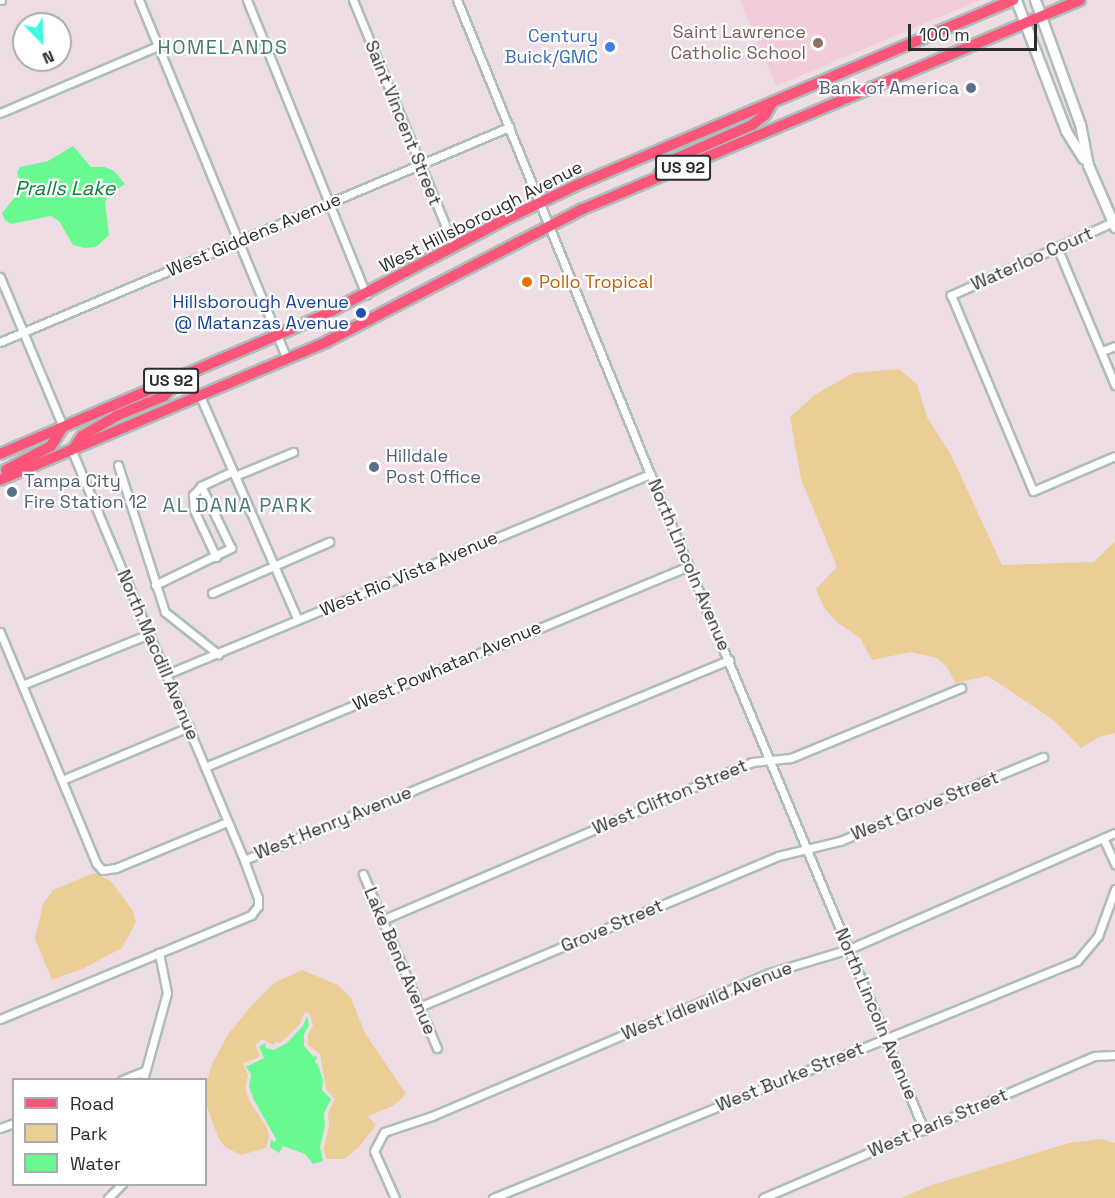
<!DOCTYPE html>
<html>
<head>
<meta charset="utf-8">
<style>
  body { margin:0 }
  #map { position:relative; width:1115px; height:1198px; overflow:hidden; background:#efdde5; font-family:"Space Grotesk",sans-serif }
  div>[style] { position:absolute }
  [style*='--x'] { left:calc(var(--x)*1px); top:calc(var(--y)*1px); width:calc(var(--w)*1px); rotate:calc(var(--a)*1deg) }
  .education>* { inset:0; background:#f2ccd8 }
  .green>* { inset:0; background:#eace95 }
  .water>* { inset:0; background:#68f990 }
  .roads { filter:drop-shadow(2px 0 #adbdba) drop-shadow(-2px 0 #adbdba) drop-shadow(0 2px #adbdba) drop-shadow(0 -2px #adbdba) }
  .street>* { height:7px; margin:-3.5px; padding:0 3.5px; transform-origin:3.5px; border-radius:3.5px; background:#fff }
  .secondary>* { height:9px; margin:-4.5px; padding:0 4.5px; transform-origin:4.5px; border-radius:4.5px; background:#fff }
  .primary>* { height:10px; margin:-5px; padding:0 5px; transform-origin:5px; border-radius:5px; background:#fd547a }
  .dots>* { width:16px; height:16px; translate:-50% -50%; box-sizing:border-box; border:3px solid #fff; border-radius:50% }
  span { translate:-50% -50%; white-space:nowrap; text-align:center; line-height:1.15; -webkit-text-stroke:4.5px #fff; paint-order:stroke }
  .shield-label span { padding:2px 4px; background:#fff; border:2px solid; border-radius:4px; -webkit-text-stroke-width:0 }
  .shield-label { font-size:16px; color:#2c2c2c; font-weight:700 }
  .education-label { font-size:18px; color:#785e54 }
  .right { translate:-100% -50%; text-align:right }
  .shop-label { font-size:18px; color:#366cbe }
  .service-label { font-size:18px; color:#4e5e75 }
  .left { translate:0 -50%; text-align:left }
  .street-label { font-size:18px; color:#2c2c2c }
  .food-label { font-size:18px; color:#c56008 }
  .transit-label { font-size:18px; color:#164399 }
  .neighbourhood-label { font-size:20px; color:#457b73; letter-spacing:1.5px }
  .water-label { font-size:20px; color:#068433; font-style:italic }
  .legend { position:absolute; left:12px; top:1078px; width:195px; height:108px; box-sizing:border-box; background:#fff; border:2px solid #ababab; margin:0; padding:8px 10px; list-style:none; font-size:18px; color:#2c2c2c }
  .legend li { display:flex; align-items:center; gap:12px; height:30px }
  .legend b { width:30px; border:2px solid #ababab }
  .north { position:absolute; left:12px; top:12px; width:60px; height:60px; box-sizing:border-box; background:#fff; border:2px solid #ababab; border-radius:50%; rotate:157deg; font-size:16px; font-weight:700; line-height:24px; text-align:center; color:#2c2c2c }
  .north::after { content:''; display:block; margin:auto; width:21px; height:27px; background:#3affdd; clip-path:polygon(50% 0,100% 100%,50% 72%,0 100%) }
  .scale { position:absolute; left:908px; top:24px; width:129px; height:27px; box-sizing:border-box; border:3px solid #2c2c2c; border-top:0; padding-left:8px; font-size:18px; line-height:21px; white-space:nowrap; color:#2c2c2c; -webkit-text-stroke:4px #fff; paint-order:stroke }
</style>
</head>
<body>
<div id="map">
  <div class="education">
    <i style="clip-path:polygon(740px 0,980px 0,776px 86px)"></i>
  </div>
  <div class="green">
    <i style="clip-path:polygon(899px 369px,917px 384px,927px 417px,951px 455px,1002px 565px,1094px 562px,1115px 541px,1115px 733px,1099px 737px,1081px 748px,1052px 719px,988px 676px,955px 683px,947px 667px,937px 658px,911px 652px,872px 660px,860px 638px,838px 623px,824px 608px,816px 589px,837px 567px,801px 479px,790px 417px,816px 394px,853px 373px)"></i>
    <i style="clip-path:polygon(94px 873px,111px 881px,133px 911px,136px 922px,122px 948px,82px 969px,52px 980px,35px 939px,43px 904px,53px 890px)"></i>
    <i style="clip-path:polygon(302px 970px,338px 985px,351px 998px,365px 1033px,406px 1094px,393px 1106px,368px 1116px,376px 1125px,359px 1147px,344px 1159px,326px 1159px,324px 1148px,329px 1126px,328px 1114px,335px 1099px,326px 1089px,320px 1054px,308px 1045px,308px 1035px,313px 1025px,310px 1014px,305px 1012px,300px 1024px,280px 1043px,276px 1042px,273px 1045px,262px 1039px,255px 1045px,260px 1056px,243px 1064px,248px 1075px,245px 1088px,250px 1102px,267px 1128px,269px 1136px,266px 1148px,241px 1155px,225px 1147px,218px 1137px,206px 1104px,206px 1083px,213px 1062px,229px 1033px,252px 1005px,274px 983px)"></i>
    <i style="clip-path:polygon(1101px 1139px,1115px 1143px,1115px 1198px,901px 1198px,932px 1185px,1069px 1143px)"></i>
  </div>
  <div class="water">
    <i style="clip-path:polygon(73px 146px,91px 167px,105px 167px,114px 171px,125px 184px,109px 195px,105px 202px,109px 235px,96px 247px,85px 248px,73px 245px,59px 221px,51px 216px,11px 224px,5px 220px,2px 213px,20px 191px,21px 183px,17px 173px,20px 167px,48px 161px)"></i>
    <i style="clip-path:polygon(307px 1016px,309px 1025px,304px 1034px,304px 1046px,314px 1057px,317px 1056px,315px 1062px,318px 1065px,323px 1080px,322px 1090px,331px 1099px,324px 1113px,325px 1125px,320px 1147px,323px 1161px,313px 1164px,305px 1154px,283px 1146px,279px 1153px,270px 1147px,271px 1140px,275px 1142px,276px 1139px,254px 1100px,249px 1087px,251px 1074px,246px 1067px,264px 1058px,259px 1047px,265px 1043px,266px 1048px,274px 1050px,287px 1043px,303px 1026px)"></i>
  </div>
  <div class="roads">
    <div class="street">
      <i style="--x:0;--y:0;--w:1;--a:0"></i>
      <i style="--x:139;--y:0;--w:388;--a:67.6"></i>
      <i style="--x:247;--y:0;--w:318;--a:68"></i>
      <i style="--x:353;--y:0;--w:266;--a:67.7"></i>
      <i style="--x:457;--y:0;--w:512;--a:67.85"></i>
      <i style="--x:650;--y:474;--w:711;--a:67.33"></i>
      <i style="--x:0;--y:113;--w:172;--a:-23"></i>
      <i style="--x:1113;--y:222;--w:178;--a:155.7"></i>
      <i style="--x:951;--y:295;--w:212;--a:67.3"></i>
      <i style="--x:1033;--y:491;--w:89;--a:-23.1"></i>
      <i style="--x:1057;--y:247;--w:150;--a:67.2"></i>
      <i style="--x:0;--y:277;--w:163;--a:67.2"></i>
      <i style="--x:0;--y:342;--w:553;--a:-22.9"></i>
      <i style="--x:1102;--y:351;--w:14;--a:-21"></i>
      <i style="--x:200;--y:396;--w:244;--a:66.4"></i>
      <i style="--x:118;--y:465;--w:154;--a:72.3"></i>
      <i style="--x:165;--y:612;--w:68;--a:38.4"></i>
      <i style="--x:235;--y:476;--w:63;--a:-22.5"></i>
      <i style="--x:216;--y:557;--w:52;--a:-115.1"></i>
      <i style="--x:194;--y:510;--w:15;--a:-94"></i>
      <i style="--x:193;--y:495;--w:12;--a:-48"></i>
      <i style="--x:201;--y:486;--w:35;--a:-25"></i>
      <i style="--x:155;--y:585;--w:85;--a:-26"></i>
      <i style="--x:231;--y:548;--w:69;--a:-115.8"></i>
      <i style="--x:212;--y:593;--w:128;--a:-23.6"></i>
      <i style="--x:0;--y:632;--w:250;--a:67.4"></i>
      <i style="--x:96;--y:863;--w:9;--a:49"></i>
      <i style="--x:102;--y:870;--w:14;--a:-8"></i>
      <i style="--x:116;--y:868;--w:120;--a:-22.5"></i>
      <i style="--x:167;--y:674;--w:523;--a:-22.49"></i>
      <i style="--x:22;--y:685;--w:137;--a:-21.9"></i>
      <i style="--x:205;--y:767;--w:524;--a:-22.55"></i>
      <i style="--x:62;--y:780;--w:138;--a:-22.7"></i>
      <i style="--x:1103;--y:838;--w:29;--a:65"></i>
      <i style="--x:244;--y:860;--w:525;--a:-22.41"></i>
      <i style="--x:363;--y:874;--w:189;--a:67"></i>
      <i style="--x:382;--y:920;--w:402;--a:-23.1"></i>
      <i style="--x:752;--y:762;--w:39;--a:-6"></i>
      <i style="--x:791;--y:758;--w:184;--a:-22.4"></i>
      <i style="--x:419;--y:1007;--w:389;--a:-22.8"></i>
      <i style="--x:778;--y:856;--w:64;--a:-13.6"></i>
      <i style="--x:840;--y:841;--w:220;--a:-22.5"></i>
      <i style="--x:0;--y:1019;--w:272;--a:-22.5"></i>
      <i style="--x:251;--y:915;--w:11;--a:-52"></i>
      <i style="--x:258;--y:906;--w:8;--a:-90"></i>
      <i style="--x:258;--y:898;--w:40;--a:-110.2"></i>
      <i style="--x:244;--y:860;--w:445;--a:-112.8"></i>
      <i style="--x:122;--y:1080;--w:24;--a:-22"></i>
      <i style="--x:143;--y:1080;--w:90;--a:-74.6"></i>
      <i style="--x:167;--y:993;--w:41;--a:-101.3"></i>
      <i style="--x:0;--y:1128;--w:15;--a:-20"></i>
      <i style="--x:108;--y:1198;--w:20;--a:-45"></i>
      <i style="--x:395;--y:1198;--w:51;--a:-114.1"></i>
      <i style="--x:374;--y:1151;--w:21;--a:-62"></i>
      <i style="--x:384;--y:1132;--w:51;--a:-18.4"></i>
      <i style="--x:432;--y:1116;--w:366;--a:-23"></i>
      <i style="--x:769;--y:973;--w:84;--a:-16.7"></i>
      <i style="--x:849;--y:949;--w:290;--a:-23.6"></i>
      <i style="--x:493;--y:1198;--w:630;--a:-22.09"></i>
      <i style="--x:1077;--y:961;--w:33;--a:-50"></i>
      <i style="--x:1098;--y:936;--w:50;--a:-70.1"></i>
      <i style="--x:763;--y:1198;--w:361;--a:-23.2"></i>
      <i style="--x:1095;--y:1056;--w:20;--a:-3"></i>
    </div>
    <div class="secondary">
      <i style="--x:1016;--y:0;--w:140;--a:69.1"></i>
      <i style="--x:1066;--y:131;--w:32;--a:58"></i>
      <i style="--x:1035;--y:0;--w:132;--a:70.1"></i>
      <i style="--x:1080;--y:124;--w:42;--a:79"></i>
      <i style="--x:1088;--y:165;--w:68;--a:66.5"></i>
    </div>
    <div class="primary">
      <i style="--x:659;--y:174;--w:24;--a:-42"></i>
      <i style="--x:677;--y:158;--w:82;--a:-23.7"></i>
      <i style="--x:752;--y:125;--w:16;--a:-38"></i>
      <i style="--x:765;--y:115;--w:14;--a:-60"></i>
      <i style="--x:73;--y:449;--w:16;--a:-55"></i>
      <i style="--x:82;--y:436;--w:39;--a:-30"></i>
      <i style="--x:116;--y:416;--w:52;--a:-22.6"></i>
      <i style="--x:164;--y:396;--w:21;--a:-45"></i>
      <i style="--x:0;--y:454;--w:346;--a:-23.2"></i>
      <i style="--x:318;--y:318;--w:204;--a:-27.8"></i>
      <i style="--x:498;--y:223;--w:88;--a:-25.7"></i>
      <i style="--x:577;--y:185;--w:474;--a:-23"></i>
      <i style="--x:6;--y:470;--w:51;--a:-28.1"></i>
      <i style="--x:51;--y:446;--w:22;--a:-58"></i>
      <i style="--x:0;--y:480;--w:354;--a:-22.9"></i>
      <i style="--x:326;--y:342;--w:289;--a:-27.4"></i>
      <i style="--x:583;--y:209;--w:539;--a:-22.81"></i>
    </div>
  </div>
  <div class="dots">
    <i style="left:818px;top:43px;background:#8d6e63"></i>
    <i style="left:610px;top:47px;background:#3f7fe0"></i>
    <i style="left:971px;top:88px;background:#5c6f8a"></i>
    <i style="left:527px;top:282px;background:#e8710a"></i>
    <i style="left:361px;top:313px;background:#1a4fb4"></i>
    <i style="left:374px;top:467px;background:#5c6f8a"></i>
    <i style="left:12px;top:492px;background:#5c6f8a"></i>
  </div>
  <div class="shield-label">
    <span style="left:683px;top:168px">US 92</span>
    <span style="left:171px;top:381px">US 92</span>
  </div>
  <div class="education-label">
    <span class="right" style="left:806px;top:43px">Saint Lawrence<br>Catholic School</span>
  </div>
  <div class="shop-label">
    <span class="right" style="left:598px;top:47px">Century<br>Buick/GMC</span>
  </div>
  <div class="service-label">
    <span class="right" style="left:959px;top:88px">Bank of America</span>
    <span class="left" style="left:386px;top:467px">Hilldale<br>Post Office</span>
    <span class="left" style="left:24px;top:492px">Tampa City<br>Fire Station 12</span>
  </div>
  <div class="street-label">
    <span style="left:403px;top:123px;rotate:68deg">Saint Vincent Street</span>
    <span style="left:481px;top:217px;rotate:-27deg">West Hillsborough Avenue</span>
    <span style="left:254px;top:235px;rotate:-23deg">West Giddens Avenue</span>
    <span style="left:1032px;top:259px;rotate:-24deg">Waterloo Court</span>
    <span style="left:689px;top:565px;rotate:67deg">North Lincoln Avenue</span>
    <span style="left:409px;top:574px;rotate:-23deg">West Rio Vista Avenue</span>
    <span style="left:158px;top:655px;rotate:67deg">North Macdill Avenue</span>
    <span style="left:447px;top:666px;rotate:-23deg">West Powhatan Avenue</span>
    <span style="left:670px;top:797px;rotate:-23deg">West Clifton Street</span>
    <span style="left:925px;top:806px;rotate:-22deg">West Grove Street</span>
    <span style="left:333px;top:823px;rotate:-22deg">West Henry Avenue</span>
    <span style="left:612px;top:926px;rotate:-23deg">Grove Street</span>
    <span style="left:400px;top:961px;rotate:67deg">Lake Bend Avenue</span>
    <span style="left:707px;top:1001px;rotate:-22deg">West Idlewild Avenue</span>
    <span style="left:876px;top:1014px;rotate:67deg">North Lincoln Avenue</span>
    <span style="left:790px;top:1077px;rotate:-22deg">West Burke Street</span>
    <span style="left:938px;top:1123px;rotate:-23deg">West Paris Street</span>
  </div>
  <div class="food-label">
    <span class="left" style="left:539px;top:282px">Pollo Tropical</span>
  </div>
  <div class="transit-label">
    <span class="right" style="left:349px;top:313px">Hillsborough Avenue<br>@ Matanzas Avenue</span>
  </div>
  <div class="neighbourhood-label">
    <span style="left:223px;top:47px">HOMELANDS</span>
    <span style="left:238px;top:505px">AL DANA PARK</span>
  </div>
  <div class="water-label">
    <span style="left:65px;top:188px">Pralls Lake</span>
  </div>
  <ul class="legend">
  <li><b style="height:8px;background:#fd547a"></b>Road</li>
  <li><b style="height:16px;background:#eace95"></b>Park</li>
  <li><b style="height:16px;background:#68f990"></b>Water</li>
  </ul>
  <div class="north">N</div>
  <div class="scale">100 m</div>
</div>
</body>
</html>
